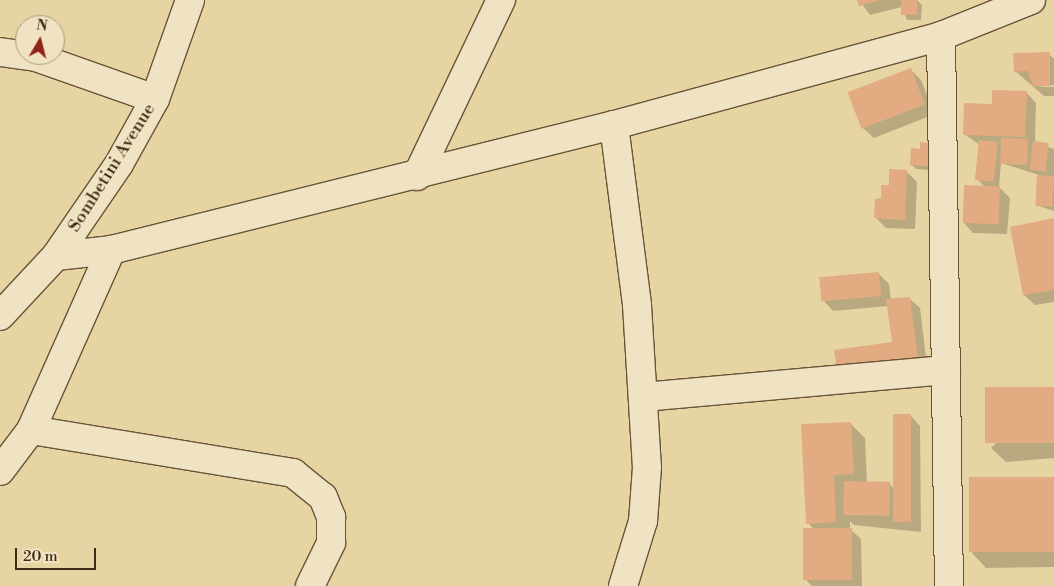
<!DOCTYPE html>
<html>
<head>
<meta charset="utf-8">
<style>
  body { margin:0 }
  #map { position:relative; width:1054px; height:586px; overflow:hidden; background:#e6d4a2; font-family:"Libre Bodoni",serif }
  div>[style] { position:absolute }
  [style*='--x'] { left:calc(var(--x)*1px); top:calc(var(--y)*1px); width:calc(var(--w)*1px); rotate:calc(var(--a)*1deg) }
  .shadow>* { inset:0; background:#0003 }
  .building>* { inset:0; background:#e2ab82; transform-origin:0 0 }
  .roads { filter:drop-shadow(1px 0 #695438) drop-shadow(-1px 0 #695438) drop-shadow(0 1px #695438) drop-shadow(0 -1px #695438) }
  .minor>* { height:28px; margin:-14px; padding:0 14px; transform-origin:14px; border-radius:14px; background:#efe3c3 }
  span { translate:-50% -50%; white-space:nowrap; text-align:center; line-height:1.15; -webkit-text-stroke:4.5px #efe3c3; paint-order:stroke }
  .street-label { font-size:18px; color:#3f2a14 }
  .north { position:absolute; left:15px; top:15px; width:50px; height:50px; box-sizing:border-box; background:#efe3c3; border:1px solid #a9997d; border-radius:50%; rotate:8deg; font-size:14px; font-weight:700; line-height:20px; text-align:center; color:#3f2a14 }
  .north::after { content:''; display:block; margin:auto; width:18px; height:22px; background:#8f2418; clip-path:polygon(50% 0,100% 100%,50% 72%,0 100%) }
  .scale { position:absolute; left:15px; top:548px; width:81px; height:22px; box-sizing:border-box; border:2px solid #3f2a14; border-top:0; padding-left:6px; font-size:15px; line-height:18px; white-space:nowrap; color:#3f2a14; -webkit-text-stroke:4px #efe3c3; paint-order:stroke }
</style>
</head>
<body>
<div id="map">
  <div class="shadow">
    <i style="clip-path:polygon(859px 0,917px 0,922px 5px,921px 20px,907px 20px,902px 7px,870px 15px)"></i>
    <i style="clip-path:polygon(1049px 54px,1054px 59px,1054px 85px,1038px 87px,1054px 87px,1054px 96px,1044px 96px,1015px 71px)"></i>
    <i style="clip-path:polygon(911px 70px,921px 80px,935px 114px,874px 138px,863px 128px,850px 93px)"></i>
    <i style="clip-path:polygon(1026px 92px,1036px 103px,1035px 143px,1054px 149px,1054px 211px,1036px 205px,1039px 175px,1001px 163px,999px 187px,1010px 198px,1007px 234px,973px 233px,963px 222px,985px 187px,977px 179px,980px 145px,964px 134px,993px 105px)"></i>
    <i style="clip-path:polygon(943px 150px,941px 171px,916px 169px,911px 164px)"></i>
    <i style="clip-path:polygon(906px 171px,917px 182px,915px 229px,886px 228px,876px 218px,882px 200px)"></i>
    <i style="clip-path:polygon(1054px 220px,1054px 302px,1035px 305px,1024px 295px,1011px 228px)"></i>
    <i style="clip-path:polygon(879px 274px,889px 284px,891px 300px,909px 298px,920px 308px,928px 375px,893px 343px,888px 306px,833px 311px,823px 300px)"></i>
    <i style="clip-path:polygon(1054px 388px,1054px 458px,1006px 462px,991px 448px)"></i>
    <i style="clip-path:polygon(910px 415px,920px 426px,921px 532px,854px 525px,850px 521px,850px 529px,861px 539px,862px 586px,812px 586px,805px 579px,814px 529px,808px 523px,850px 423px,865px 438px,867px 483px,890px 484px,894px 489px)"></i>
    <i style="clip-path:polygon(1054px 478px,1054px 567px,986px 568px,972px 553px)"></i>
  </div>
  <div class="building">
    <i style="clip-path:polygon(857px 0,878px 0,878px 1px,859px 6px)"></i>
    <i style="left:901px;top:0;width:16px;height:15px"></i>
    <i style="clip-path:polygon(1050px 52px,1050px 86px,1033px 86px,1028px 71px,1014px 72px,1013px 53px)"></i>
    <i style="left:911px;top:68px;width:39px;height:68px;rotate:69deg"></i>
    <i style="clip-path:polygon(992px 90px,1027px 91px,1025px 137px,963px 135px,964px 103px,992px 104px)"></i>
    <i style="left:1001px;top:138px;width:27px;height:26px;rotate:2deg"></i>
    <i style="left:979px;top:140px;width:19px;height:40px;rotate:6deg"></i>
    <i style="left:1033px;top:141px;width:16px;height:29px;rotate:7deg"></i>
    <i style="clip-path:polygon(920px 142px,939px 144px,937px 167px,910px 165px,911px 148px,920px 149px)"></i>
    <i style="clip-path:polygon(889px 169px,907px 170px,905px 220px,874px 218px,875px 199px,881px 198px,881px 185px,889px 185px)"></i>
    <i style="left:1037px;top:175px;width:17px;height:31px;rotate:3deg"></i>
    <i style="left:964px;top:185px;width:36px;height:38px;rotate:2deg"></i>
    <i style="clip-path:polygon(1054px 218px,1054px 290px,1023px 295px,1010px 227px)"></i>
    <i style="left:879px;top:272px;width:24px;height:60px;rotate:85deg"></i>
    <i style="clip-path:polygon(910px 297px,919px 365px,838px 376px,834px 350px,892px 342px,886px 299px)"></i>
    <i style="left:1054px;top:387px;width:56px;height:69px;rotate:90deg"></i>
    <i style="left:893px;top:414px;width:18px;height:108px"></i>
    <i style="clip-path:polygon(851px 422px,854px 474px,834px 475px,836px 522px,806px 524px,801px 424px)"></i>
    <i style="left:1054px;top:477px;width:75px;height:85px;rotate:90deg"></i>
    <i style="left:844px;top:481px;width:46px;height:34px;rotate:1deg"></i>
    <i style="left:803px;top:528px;width:49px;height:52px"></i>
  </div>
  <div class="roads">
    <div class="minor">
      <i style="--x:941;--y:36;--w:550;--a:89.17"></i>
      <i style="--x:0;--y:52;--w:36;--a:8"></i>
      <i style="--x:36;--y:57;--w:126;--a:19.4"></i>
      <i style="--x:614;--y:125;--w:181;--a:82.7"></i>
      <i style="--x:637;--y:305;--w:162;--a:86.5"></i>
      <i style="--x:647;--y:467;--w:54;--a:94.2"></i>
      <i style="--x:643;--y:521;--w:68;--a:107.1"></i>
      <i style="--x:417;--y:176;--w:195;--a:-64.5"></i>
      <i style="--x:56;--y:256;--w:55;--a:-6.2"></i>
      <i style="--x:111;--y:250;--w:518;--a:-13.96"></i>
      <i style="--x:614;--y:125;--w:339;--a:-15.2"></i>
      <i style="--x:941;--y:36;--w:97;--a:-21.8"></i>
      <i style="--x:0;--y:316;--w:82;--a:-47"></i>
      <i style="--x:56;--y:256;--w:112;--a:-55.6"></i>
      <i style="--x:119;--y:164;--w:74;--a:-61"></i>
      <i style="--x:155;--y:99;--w:105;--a:-70.5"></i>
      <i style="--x:643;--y:397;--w:304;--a:-5.1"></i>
      <i style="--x:31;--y:430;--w:266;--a:9.3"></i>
      <i style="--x:293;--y:473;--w:38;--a:39"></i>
      <i style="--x:323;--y:497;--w:22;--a:68"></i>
      <i style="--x:331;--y:517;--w:26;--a:90"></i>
      <i style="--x:331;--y:543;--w:48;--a:116"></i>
      <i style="--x:0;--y:471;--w:51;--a:-52.9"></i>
      <i style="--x:31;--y:430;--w:197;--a:-66"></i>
    </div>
  </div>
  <div class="street-label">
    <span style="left:112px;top:168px;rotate:-58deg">Sombetini Avenue</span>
  </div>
  <div class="north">N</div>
  <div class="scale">20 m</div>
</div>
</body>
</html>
